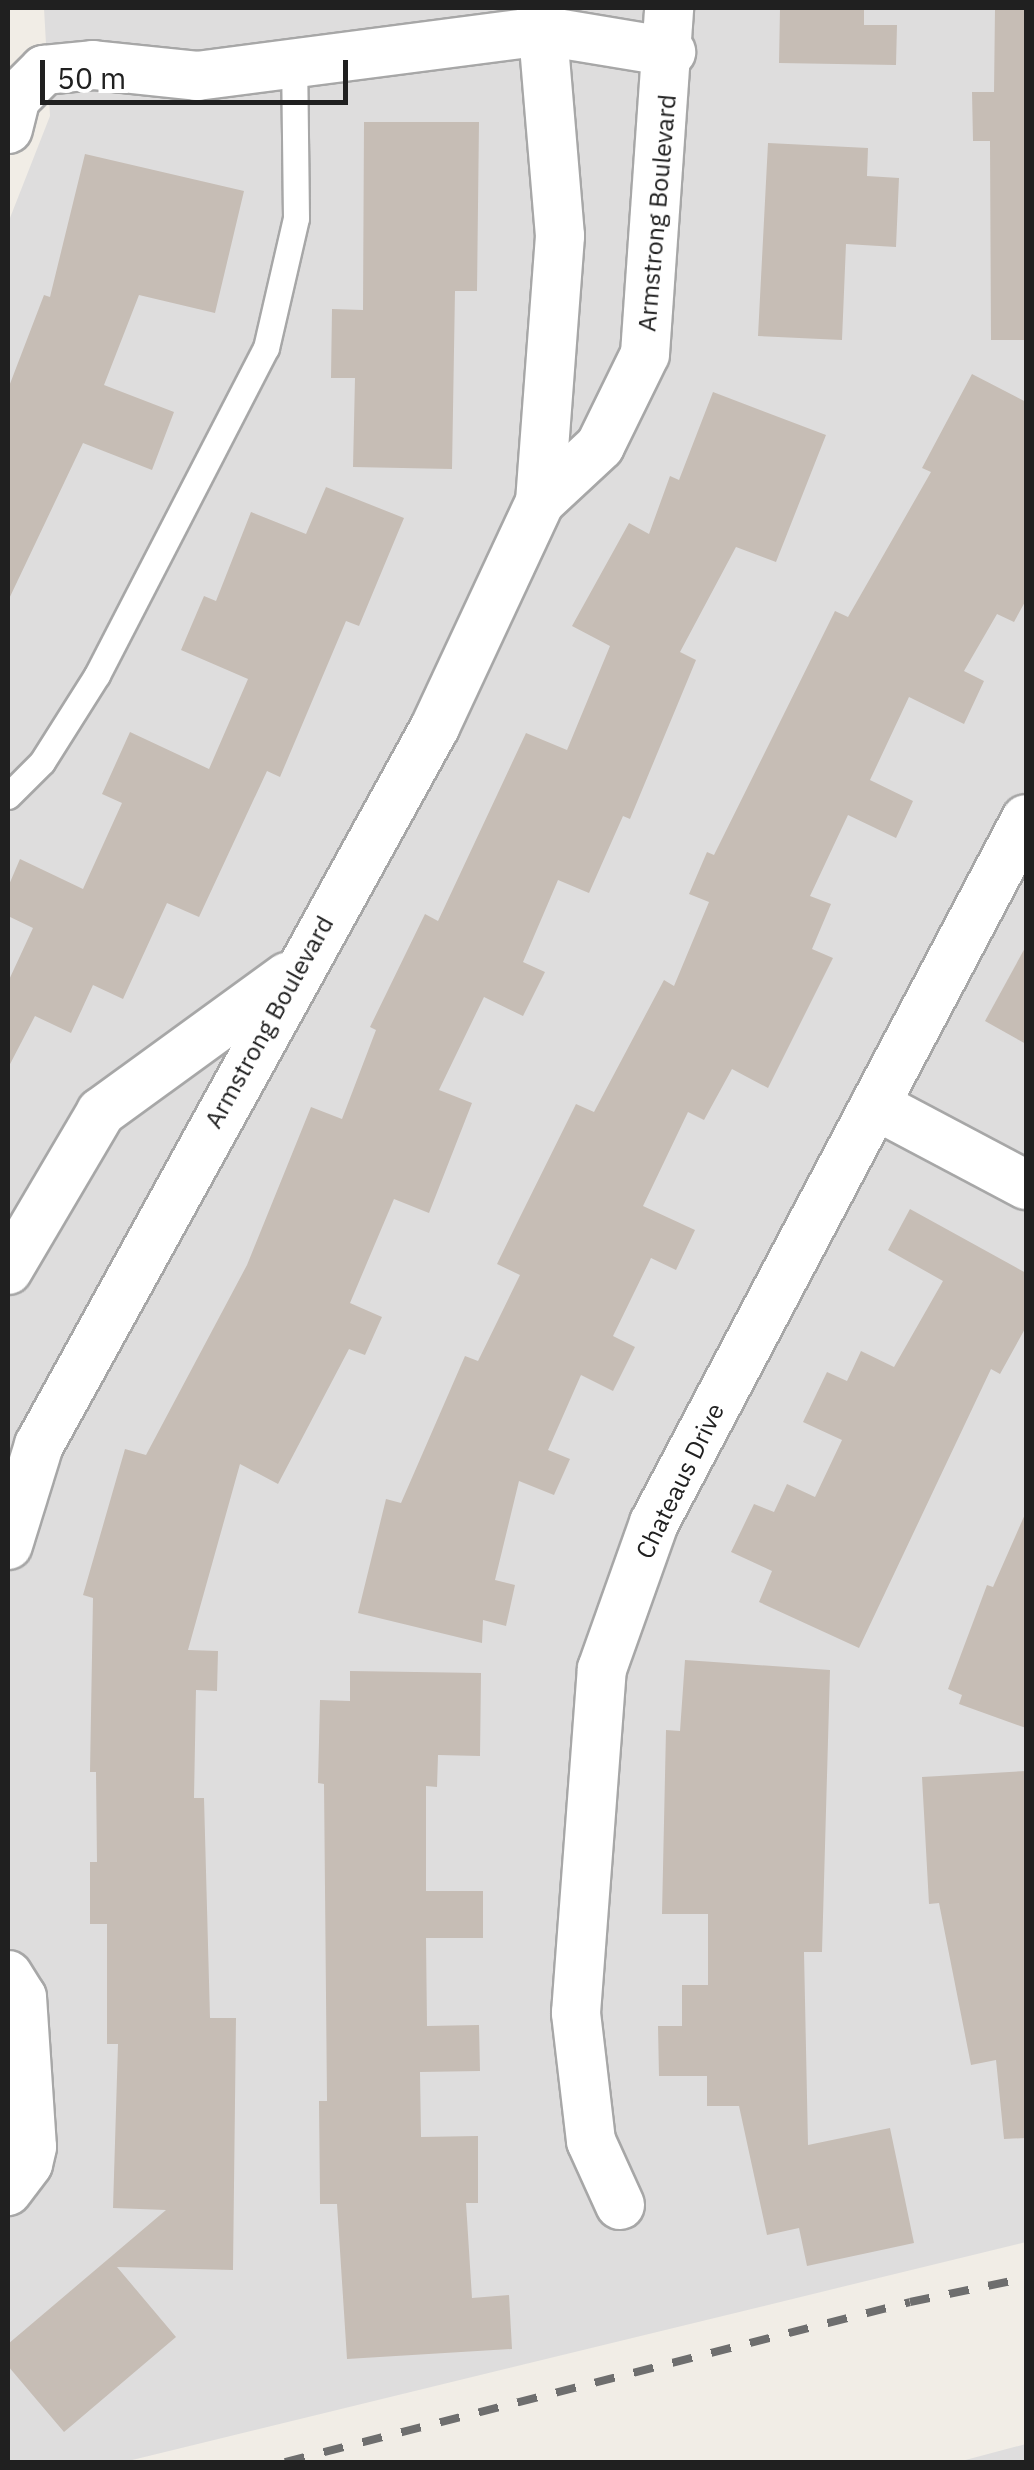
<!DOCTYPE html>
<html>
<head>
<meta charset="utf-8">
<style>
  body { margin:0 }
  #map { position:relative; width:1034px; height:2470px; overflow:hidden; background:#f1ede6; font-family:"IBM Plex Sans",sans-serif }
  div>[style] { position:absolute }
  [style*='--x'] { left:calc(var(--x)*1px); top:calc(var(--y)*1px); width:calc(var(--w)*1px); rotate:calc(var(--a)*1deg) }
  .residential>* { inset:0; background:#dedddd }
  .building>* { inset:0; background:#c6bdb5 }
  .roads { filter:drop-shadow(2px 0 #a7a7a7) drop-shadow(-2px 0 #a7a7a7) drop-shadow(0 2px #a7a7a7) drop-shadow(0 -2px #a7a7a7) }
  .lane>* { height:25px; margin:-12.5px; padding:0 12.5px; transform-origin:12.5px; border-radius:12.5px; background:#fff }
  .street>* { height:48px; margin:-24px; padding:0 24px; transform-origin:24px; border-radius:24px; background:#fff }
  .rail>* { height:8px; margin-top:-4px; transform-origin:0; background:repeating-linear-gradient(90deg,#6e6e6e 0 20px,transparent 0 40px) }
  span { translate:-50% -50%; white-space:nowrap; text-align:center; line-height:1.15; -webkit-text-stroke:10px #fff; paint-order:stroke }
  .street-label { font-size:25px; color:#202020 }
  .frame { position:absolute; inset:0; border:10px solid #202020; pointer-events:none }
  .scale { position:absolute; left:40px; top:60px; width:308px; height:45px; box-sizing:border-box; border:5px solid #202020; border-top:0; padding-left:12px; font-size:30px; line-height:35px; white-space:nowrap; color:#202020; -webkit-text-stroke:8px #fff; paint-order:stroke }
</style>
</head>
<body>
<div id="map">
  <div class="residential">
    <i style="clip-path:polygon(44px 8px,1026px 8px,1026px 2242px,124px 2462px,8px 2462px,8px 223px,50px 116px)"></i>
    <i style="clip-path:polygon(1026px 2444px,1026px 2462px,958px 2462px)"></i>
  </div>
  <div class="building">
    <i style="clip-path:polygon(780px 8px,864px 8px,864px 25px,897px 25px,896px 65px,779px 63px)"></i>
    <i style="clip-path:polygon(995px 8px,1026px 8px,1026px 340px,991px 340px,990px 141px,973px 141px,972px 92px,994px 92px)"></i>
    <i style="clip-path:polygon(364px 122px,479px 122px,477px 291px,455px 291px,452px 469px,353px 467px,355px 378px,331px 378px,332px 309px,363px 310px)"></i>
    <i style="clip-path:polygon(768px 143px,868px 148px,867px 176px,899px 178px,896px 247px,846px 244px,842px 340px,758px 336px)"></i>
    <i style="clip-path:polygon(85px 154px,244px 191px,215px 313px,139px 295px,104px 385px,174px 412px,152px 470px,83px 443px,8px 601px,8px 389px,44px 295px,50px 297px)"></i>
    <i style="clip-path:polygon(972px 374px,1026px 402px,1026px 600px,1014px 622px,997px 614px,964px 671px,984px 681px,964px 724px,909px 697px,870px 780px,913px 801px,896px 838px,848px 815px,810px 896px,831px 904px,812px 949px,833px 958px,768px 1088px,732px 1069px,704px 1120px,688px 1112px,643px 1206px,695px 1230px,676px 1270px,651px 1258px,613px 1336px,635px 1347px,613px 1391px,581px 1375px,548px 1450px,570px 1459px,554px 1495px,519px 1481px,495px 1580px,515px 1585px,506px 1626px,483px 1620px,482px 1643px,358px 1613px,386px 1499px,401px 1503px,465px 1356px,478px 1361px,520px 1275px,497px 1264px,519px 1219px,576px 1104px,594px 1112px,664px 980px,674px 986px,709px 902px,689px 894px,707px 852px,714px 855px,835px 611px,848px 617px,931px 472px,922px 468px)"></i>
    <i style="clip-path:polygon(713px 392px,826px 435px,776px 562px,736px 547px,680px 652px,696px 660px,630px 819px,623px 816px,589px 893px,558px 880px,523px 962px,545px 972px,523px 1016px,484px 997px,439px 1090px,472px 1103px,429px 1213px,394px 1199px,350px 1303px,382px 1317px,365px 1355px,349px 1349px,278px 1484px,240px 1464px,188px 1650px,218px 1651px,217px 1691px,196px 1690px,194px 1798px,204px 1798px,210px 2018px,236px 2018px,233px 2270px,117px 2267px,176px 2337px,64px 2432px,8px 2366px,8px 2344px,166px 2210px,113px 2208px,118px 2044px,107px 2044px,107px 1924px,90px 1924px,90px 1862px,97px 1862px,96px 1772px,90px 1772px,93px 1598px,83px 1595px,125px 1449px,146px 1455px,247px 1265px,311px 1107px,342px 1119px,376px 1030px,370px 1027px,425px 914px,438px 921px,526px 733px,567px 750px,610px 646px,572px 626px,629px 523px,649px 534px,670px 476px,679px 480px)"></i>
    <i style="clip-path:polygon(326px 487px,404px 518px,359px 626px,346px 621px,280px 777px,267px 771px,199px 917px,167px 903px,123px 999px,93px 985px,71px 1033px,35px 1016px,8px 1068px,8px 982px,33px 928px,8px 916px,8px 887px,20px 859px,83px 889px,122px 803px,102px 794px,130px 732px,209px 769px,248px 679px,181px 650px,204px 596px,216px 601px,251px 512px,306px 534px)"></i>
    <i style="clip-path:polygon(1026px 946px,1026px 1044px,985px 1021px)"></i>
    <i style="clip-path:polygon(910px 1209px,1026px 1273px,1026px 1327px,1000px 1374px,991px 1369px,859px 1648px,759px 1602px,772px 1571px,731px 1552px,754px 1504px,774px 1512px,787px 1484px,815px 1497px,842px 1440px,803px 1422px,827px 1372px,847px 1381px,861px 1351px,894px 1367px,943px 1281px,888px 1250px)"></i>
    <i style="clip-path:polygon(1026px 1512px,1026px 1728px,959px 1704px,962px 1695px,948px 1689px,987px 1585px,993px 1587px)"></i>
    <i style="clip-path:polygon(685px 1660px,830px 1670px,822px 1952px,804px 1952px,808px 2145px,890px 2128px,914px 2243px,807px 2266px,799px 2228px,767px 2235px,739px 2106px,707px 2106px,707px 2076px,659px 2076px,658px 2026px,682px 2026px,682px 1985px,708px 1985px,708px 1914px,662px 1914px,666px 1730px,680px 1731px)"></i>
    <i style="clip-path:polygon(350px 1671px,481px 1673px,480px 1756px,438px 1755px,437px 1787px,426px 1786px,426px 1891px,483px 1891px,483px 1938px,426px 1938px,427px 2026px,479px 2025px,480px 2071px,420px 2072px,421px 2137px,478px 2136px,478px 2203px,466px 2203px,472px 2298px,509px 2295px,512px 2349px,347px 2359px,337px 2204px,320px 2204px,319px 2101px,327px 2101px,324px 1784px,318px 1783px,320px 1700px,350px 1701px)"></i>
    <i style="clip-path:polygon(1026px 1771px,1026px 2138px,1004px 2139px,996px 2060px,971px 2065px,939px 1903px,929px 1904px,922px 1777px)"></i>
  </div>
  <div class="roads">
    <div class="lane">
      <i style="--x:8;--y:796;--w:48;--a:-45"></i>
      <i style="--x:42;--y:762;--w:103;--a:-57.7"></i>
      <i style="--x:97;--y:675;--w:368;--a:-62.7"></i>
      <i style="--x:266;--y:348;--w:133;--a:-77"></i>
      <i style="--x:296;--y:218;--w:156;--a:-90.7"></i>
    </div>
    <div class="street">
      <i style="--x:8;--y:129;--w:32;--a:-76"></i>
      <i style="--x:16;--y:98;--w:40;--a:-45"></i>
      <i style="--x:44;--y:70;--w:49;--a:-5.8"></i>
      <i style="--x:93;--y:65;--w:105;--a:6"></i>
      <i style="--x:197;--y:76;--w:350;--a:-7.4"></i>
      <i style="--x:544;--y:31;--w:129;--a:9.4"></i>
      <i style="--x:540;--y:502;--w:82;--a:-43"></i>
      <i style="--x:600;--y:446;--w:102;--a:-63.9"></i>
      <i style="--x:645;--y:354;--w:347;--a:-86"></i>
      <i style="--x:875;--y:1105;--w:171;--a:27.9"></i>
      <i style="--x:8;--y:1270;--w:183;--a:-59.5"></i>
      <i style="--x:101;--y:1112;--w:230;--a:-36"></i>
      <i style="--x:8;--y:1545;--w:105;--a:-72.8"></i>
      <i style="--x:39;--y:1445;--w:820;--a:-61.12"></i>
      <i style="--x:435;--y:727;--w:248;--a:-65"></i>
      <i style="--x:540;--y:502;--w:267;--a:-85.7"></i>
      <i style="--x:560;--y:236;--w:229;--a:-94.8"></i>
      <i style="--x:8;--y:1975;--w:26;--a:58"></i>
      <i style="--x:22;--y:1997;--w:150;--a:86.2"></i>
      <i style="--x:32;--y:2147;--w:17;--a:103"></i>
      <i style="--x:28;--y:2164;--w:34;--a:127"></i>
      <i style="--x:620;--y:2205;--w:70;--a:-114.4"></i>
      <i style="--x:591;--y:2141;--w:129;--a:-96.7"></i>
      <i style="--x:576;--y:2013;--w:345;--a:-85.7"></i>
      <i style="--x:602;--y:1669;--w:155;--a:-70.4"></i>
      <i style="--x:654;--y:1523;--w:796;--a:-62.15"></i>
    </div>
  </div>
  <div class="rail">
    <i style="--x:285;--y:2462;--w:645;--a:-14.36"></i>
    <i style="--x:910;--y:2302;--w:118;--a:-11.7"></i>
  </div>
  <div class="street-label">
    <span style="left:657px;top:213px;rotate:-85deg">Armstrong Boulevard</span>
    <span style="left:269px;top:1022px;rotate:-61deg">Armstrong Boulevard</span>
    <span style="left:680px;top:1481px;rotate:-64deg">Chateaus Drive</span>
  </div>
  <div class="frame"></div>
  <div class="scale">50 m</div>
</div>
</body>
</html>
